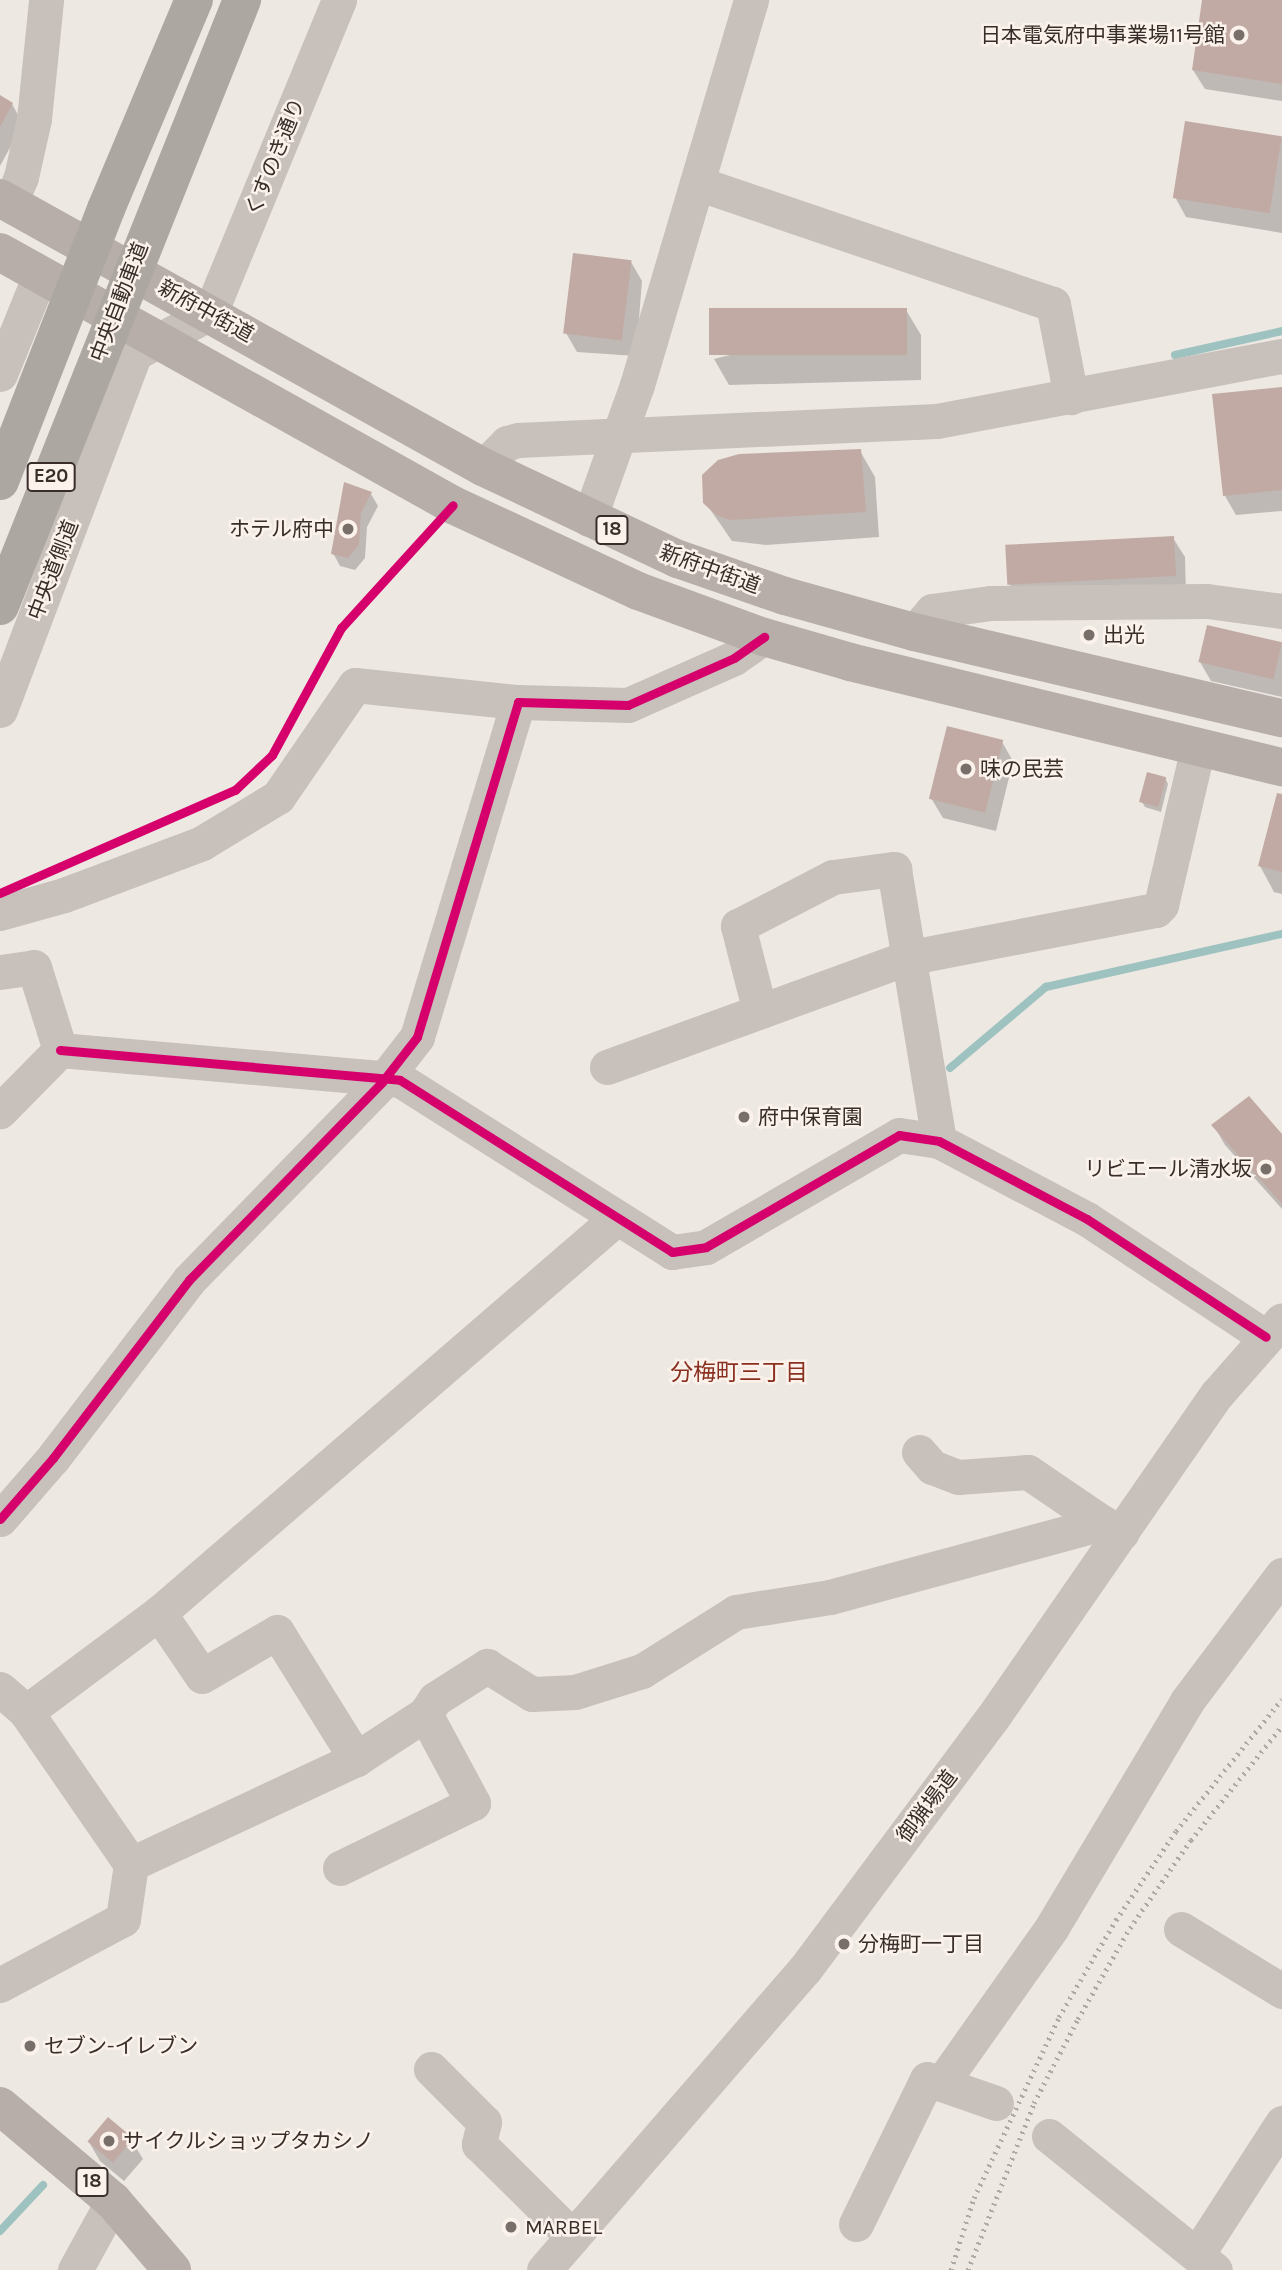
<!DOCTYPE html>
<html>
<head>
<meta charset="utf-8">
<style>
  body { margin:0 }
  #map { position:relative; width:1282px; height:2270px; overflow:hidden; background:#eee8e3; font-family:Karla,"Noto Sans JP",sans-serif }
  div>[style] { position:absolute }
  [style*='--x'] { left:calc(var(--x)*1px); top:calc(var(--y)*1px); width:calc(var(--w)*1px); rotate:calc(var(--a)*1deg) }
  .shadow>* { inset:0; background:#0003 }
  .stream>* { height:8px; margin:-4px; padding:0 4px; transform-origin:4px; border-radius:4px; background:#9ec2bf }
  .building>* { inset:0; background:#c2aaa4; transform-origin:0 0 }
  .minor>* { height:35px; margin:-17.5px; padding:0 17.5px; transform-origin:17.5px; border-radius:17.5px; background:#c8c0bb }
  .major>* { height:38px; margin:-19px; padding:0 19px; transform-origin:19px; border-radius:19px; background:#b7aeaa }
  .highway>* { height:38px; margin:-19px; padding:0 19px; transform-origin:19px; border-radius:19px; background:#ada7a2 }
  .rail>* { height:5px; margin-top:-2.5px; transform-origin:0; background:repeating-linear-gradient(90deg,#afa9a6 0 2px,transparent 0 7px) }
  .cycleway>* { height:9px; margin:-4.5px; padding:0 4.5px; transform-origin:4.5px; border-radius:4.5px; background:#d6006c }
  .dots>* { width:19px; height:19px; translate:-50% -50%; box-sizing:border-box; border:4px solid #faf2eb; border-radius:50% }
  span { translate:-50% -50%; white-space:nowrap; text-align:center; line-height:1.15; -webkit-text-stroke:5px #faf2eb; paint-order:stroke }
  .shield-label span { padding:2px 5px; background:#faf2eb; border:2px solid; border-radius:5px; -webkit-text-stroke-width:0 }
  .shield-label { font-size:19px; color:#392d29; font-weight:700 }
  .poi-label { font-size:21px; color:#392d29 }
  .right { translate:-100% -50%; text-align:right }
  .left { translate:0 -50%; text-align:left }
  .street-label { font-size:21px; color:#392d29 }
  .neighbourhood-label { font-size:23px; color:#8a3020 }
</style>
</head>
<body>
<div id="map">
  <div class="shadow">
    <i style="clip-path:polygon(1204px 0,1282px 0,1282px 101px,1205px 89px,1193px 70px)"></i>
    <i style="clip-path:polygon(0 97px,12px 104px,23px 124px,0 166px)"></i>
    <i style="clip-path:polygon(1186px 123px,1282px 138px,1282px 233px,1186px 217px,1175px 197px)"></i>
    <i style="clip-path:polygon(631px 262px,642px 281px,636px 356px,577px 352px,566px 333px)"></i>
    <i style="clip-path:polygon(906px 310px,921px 335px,921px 380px,729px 385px,714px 359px)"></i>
    <i style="clip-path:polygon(1282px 389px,1282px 511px,1236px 515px,1225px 496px,1214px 396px)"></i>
    <i style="clip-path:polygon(860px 451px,875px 477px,879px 537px,766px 545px,732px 541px,705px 502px)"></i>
    <i style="clip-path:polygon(345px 484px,371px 494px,378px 506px,367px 527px,365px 558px,355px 570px,340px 566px,333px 553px)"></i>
    <i style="clip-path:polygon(1173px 538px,1185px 557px,1186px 595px,1020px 603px,1009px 583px)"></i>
    <i style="clip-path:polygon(1282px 644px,1282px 697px,1211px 681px,1200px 662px)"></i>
    <i style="clip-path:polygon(1002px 742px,1013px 761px,996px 831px,943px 818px,931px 798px)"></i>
    <i style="clip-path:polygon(1165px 778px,1168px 784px,1161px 812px,1145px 807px,1142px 802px)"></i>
    <i style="clip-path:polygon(1282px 796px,1282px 894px,1274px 892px,1260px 866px)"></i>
    <i style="clip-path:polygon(1214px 1126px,1282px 1137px,1282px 1209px,1225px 1145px)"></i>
    <i style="clip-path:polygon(131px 2139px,143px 2159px,124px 2181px,100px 2161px,89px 2142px)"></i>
  </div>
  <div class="stream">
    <i style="--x:1175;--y:355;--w:110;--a:-12.6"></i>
    <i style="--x:950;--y:1068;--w:126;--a:-40.2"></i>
    <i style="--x:1046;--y:987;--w:242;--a:-12.7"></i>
    <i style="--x:0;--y:2231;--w:63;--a:-46.9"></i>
  </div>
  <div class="building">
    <i style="clip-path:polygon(1202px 0,1282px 0,1282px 84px,1192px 70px)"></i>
    <i style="clip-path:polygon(0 95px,13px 103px,0 127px)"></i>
    <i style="left:1185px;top:121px;width:98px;height:78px;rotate:9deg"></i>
    <i style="left:573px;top:253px;width:59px;height:81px;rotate:7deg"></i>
    <i style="left:907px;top:308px;width:47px;height:198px;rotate:90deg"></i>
    <i style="clip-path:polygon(1282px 387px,1282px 490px,1223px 496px,1212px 394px)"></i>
    <i style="clip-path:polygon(861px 449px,866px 512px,730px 520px,716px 515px,703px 503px,702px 475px,718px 460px,739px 454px)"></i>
    <i style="clip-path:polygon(344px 482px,372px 492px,361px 513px,359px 545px,348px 558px,331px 554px)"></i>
    <i style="left:1174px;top:536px;width:40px;height:169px;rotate:87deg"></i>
    <i style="left:1207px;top:625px;width:77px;height:38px;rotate:13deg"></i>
    <i style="left:947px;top:726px;width:58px;height:75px;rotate:14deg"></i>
    <i style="left:1147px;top:772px;width:20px;height:31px;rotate:15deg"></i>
    <i style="clip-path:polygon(1277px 793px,1282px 794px,1282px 872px,1258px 866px)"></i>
    <i style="clip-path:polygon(1249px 1096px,1282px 1134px,1282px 1204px,1211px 1125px)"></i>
    <i style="left:108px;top:2117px;width:33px;height:32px;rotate:40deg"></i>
  </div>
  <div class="minor">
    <i style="--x:697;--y:183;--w:376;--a:18.8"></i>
    <i style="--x:1053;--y:304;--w:95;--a:79"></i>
    <i style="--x:10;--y:203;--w:28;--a:-67"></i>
    <i style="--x:21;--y:177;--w:59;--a:-77.4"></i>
    <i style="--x:34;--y:119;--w:120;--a:-84.2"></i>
    <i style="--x:0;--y:374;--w:107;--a:-68"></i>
    <i style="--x:483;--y:467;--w:34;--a:-45"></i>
    <i style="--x:507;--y:443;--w:11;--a:-15"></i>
    <i style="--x:518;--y:440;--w:419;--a:-2.6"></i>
    <i style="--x:937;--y:421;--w:351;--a:-10.7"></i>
    <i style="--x:589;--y:519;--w:142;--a:-70.3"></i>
    <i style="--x:637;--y:385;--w:402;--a:-73.5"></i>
    <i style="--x:914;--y:632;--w:28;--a:-49"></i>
    <i style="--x:932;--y:611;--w:60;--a:-7.7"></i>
    <i style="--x:991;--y:603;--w:216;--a:-0.5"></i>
    <i style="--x:1207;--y:601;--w:76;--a:7.6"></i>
    <i style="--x:0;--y:710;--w:382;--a:-69.3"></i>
    <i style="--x:135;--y:353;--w:85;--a:-28.1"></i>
    <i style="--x:210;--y:313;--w:339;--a:-67.6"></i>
    <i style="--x:0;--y:913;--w:66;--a:-15.7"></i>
    <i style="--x:64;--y:895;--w:147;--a:-20.6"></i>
    <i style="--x:202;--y:843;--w:89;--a:-31.2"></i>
    <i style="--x:278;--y:797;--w:136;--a:-55.5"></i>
    <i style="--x:355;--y:685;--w:164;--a:6"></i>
    <i style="--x:0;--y:972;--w:34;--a:-8"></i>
    <i style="--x:34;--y:967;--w:87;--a:72.6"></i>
    <i style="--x:60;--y:1050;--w:86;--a:134.5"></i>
    <i style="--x:759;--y:1008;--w:85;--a:-104.4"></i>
    <i style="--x:738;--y:926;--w:107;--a:-27.3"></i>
    <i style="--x:833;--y:877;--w:62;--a:-7.5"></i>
    <i style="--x:894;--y:869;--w:276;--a:80.6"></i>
    <i style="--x:60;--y:1050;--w:341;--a:5"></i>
    <i style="--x:400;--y:1080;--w:322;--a:32.3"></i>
    <i style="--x:672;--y:1252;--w:34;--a:-8"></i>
    <i style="--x:706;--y:1247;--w:223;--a:-30.1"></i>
    <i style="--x:899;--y:1135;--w:40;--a:8.5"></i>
    <i style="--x:939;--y:1141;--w:167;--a:27.8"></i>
    <i style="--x:1087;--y:1219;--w:214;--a:33.4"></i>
    <i style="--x:607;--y:1067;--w:318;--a:-20"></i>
    <i style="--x:906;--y:958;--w:255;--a:-10.9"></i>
    <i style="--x:1156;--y:910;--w:7;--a:-45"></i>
    <i style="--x:1161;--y:905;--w:162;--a:-76.8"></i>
    <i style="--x:919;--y:1452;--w:20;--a:49"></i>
    <i style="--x:932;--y:1467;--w:28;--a:21"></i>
    <i style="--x:958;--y:1477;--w:70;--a:-4.1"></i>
    <i style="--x:1028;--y:1472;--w:91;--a:34.2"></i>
    <i style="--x:0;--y:1519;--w:81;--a:-49"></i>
    <i style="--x:53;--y:1458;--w:224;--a:-52.6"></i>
    <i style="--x:189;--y:1280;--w:277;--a:-45.7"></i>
    <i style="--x:382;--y:1082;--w:57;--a:-52.1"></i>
    <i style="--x:417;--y:1037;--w:350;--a:-73.2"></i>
    <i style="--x:518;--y:702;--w:110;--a:1.6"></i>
    <i style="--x:628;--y:705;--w:116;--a:-23.9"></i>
    <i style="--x:734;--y:658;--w:37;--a:-35"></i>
    <i style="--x:159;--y:1613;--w:76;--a:55.7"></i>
    <i style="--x:202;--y:1676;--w:87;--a:-30.4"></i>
    <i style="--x:277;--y:1632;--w:150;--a:58.1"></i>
    <i style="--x:0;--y:1689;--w:35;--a:41"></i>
    <i style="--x:26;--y:1712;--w:185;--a:55.4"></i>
    <i style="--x:131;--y:1864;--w:56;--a:98.3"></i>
    <i style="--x:123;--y:1919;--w:140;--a:151.8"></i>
    <i style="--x:26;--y:1712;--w:166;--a:-36.7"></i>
    <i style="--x:159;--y:1613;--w:605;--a:-40.78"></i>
    <i style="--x:131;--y:1864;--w:248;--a:-25"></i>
    <i style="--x:356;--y:1759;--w:82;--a:-33.1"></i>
    <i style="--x:425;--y:1714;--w:18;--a:-56"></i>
    <i style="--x:435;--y:1699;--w:62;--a:-32.4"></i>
    <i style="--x:487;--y:1666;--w:53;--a:31.9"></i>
    <i style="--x:532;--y:1694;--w:43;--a:-2.7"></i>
    <i style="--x:575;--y:1692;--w:70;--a:-17.4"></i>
    <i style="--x:642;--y:1671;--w:111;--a:-32.1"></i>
    <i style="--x:736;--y:1612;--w:95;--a:-9.1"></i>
    <i style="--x:830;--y:1597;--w:283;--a:-15.2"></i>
    <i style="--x:1103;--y:1523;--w:21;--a:28"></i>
    <i style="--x:340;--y:1868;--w:148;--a:-26"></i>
    <i style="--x:473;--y:1803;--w:101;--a:-118.3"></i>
    <i style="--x:1181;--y:1929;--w:119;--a:31.5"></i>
    <i style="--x:431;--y:2069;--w:75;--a:45"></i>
    <i style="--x:484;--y:2122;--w:23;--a:103"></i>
    <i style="--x:479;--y:2144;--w:132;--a:44.7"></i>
    <i style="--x:941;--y:2084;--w:192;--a:-54.7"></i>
    <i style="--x:1052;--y:1927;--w:263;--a:-59.1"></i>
    <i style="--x:1187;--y:1701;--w:158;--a:-53"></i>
    <i style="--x:1049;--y:2136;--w:213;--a:38.9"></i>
    <i style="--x:856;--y:2224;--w:161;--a:-63.9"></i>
    <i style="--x:927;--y:2079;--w:73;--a:19.2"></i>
    <i style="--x:1198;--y:2253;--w:155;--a:-57.1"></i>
    <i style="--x:75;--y:2270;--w:79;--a:-61.2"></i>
    <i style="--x:544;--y:2270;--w:398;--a:-49.1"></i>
    <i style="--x:805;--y:1969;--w:314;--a:-53.3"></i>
    <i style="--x:993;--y:1717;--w:393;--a:-55.3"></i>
    <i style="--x:1217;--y:1394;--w:98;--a:-48.7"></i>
  </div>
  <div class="major">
    <i style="--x:0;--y:198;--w:553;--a:29.12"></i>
    <i style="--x:483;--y:467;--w:216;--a:25.3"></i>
    <i style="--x:678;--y:559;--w:113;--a:19.1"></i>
    <i style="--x:785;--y:596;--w:134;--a:15.6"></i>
    <i style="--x:914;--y:632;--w:378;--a:13.2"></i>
    <i style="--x:0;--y:252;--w:519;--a:29.18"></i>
    <i style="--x:453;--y:505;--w:204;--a:24.9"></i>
    <i style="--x:638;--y:591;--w:134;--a:20.1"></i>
    <i style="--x:764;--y:637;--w:90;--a:16.2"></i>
    <i style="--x:850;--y:662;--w:445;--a:13.7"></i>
    <i style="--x:0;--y:2106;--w:148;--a:40.1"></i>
    <i style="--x:113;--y:2201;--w:91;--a:49.5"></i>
  </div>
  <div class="highway">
    <i style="--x:0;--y:481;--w:292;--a:-68.7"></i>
    <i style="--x:106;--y:209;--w:227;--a:-67.2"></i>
    <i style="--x:0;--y:606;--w:653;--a:-68.23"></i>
  </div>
  <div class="rail">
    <i style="--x:951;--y:2270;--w:76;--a:-72.3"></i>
    <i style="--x:974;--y:2198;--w:200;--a:-64.8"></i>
    <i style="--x:1059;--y:2017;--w:113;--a:-59.6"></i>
    <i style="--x:1116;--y:1920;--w:107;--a:-56"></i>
    <i style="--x:1176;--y:1831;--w:169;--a:-51.2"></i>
    <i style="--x:968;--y:2270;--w:180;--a:-68.4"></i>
    <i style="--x:1034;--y:2103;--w:95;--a:-62.4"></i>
    <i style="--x:1078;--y:2019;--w:105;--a:-60.3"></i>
    <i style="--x:1130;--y:1928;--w:107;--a:-55.3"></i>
    <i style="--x:1191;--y:1840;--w:146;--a:-51.4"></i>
  </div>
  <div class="cycleway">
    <i style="--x:0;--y:893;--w:257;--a:-23.7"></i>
    <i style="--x:235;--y:790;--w:51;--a:-43.4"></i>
    <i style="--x:272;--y:755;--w:145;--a:-61.5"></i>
    <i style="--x:341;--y:628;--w:166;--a:-47.7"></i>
    <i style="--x:60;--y:1050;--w:341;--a:5"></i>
    <i style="--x:400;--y:1080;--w:322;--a:32.3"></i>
    <i style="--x:672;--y:1252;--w:34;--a:-8"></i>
    <i style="--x:706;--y:1247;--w:223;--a:-30.1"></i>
    <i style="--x:899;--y:1135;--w:40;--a:8.5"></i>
    <i style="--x:939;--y:1141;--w:167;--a:27.8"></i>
    <i style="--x:1087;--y:1219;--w:214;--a:33.4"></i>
    <i style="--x:0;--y:1519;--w:81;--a:-49"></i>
    <i style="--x:53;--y:1458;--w:224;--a:-52.6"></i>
    <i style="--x:189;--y:1280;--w:277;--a:-45.7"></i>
    <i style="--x:382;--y:1082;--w:57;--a:-52.1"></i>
    <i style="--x:417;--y:1037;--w:350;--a:-73.2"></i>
    <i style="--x:518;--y:702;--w:110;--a:1.6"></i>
    <i style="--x:628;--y:705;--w:116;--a:-23.9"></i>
    <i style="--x:734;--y:658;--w:37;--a:-35"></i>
  </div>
  <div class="dots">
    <i style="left:1239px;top:35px;background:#786e6a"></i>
    <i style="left:348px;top:529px;background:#786e6a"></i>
    <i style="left:1089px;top:635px;background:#786e6a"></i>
    <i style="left:966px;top:769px;background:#786e6a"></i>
    <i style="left:744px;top:1117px;background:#786e6a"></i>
    <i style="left:1266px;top:1169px;background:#786e6a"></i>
    <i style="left:844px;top:1944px;background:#786e6a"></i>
    <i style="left:30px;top:2046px;background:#786e6a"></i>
    <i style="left:109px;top:2141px;background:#786e6a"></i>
    <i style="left:511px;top:2227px;background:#786e6a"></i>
  </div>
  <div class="shield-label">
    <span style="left:51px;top:477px">E20</span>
    <span style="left:612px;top:530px">18</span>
    <span style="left:92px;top:2182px">18</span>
  </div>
  <div class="poi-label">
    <span class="right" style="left:1225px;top:35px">日本電気府中事業場11号館</span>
    <span class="right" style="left:334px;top:529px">ホテル府中</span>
    <span class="left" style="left:1103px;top:635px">出光</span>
    <span class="left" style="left:980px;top:769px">味の民芸</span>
    <span class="left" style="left:758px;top:1117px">府中保育園</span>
    <span class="right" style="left:1252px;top:1169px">リビエール清水坂</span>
    <span class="left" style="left:858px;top:1944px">分梅町一丁目</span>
    <span class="left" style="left:44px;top:2046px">セブン-イレブン</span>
    <span class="left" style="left:123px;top:2141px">サイクルショップタカシノ</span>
    <span class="left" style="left:525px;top:2227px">MARBEL</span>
  </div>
  <div class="street-label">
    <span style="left:275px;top:157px;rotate:-68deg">くすのき通り</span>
    <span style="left:119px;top:302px;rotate:-69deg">中央自動車道</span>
    <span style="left:206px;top:311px;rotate:29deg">新府中街道</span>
    <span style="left:710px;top:569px;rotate:20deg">新府中街道</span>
    <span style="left:53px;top:570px;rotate:-69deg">中央道側道</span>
    <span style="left:927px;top:1806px;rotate:-53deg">御猟場道</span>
  </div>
  <div class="neighbourhood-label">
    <span style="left:739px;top:1373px">分梅町三丁目</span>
  </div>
</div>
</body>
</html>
